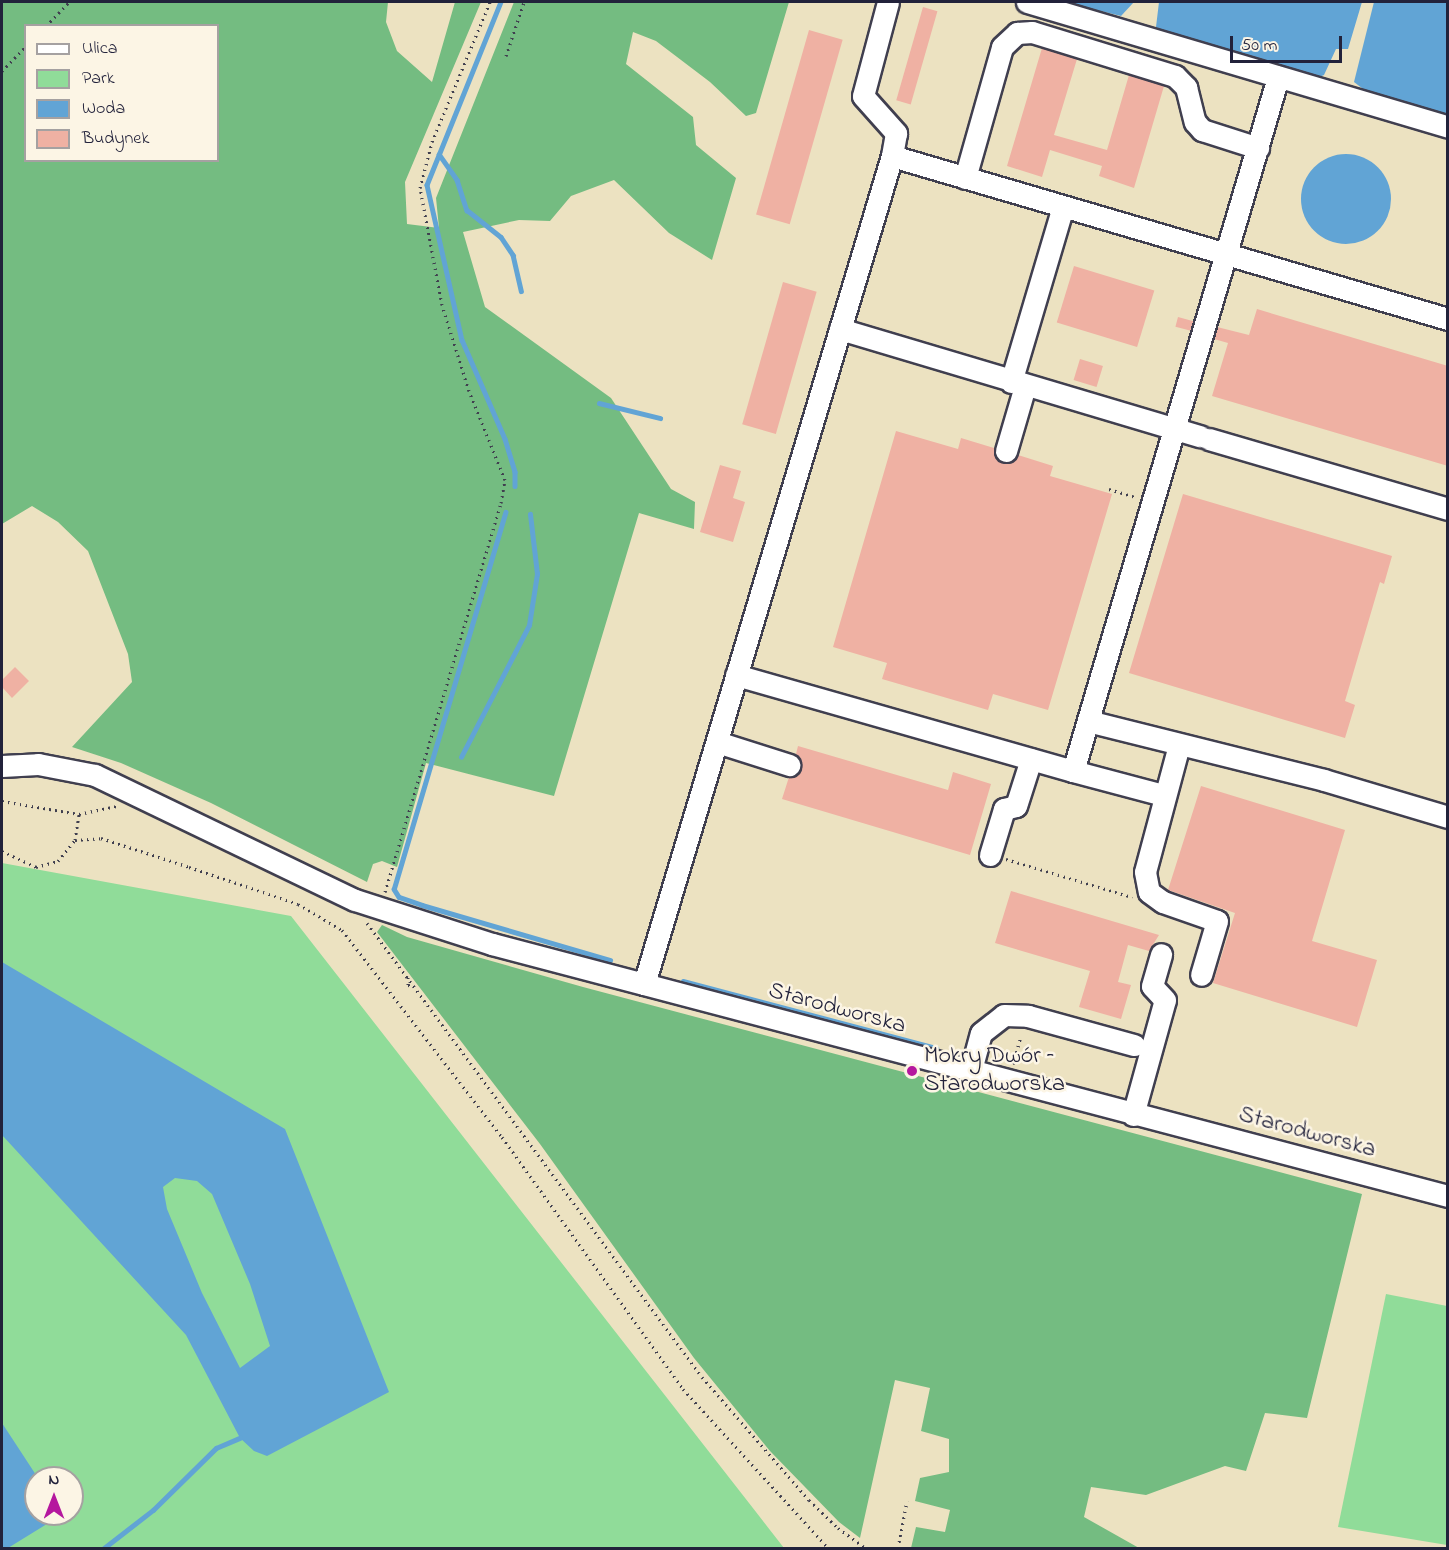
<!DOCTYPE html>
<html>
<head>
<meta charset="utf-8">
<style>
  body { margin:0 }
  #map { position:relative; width:1449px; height:1550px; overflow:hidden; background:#ece2c1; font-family:"Indie Flower",sans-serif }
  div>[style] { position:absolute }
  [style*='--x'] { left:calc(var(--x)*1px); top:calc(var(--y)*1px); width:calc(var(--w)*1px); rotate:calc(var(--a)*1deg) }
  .green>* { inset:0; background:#90dc99 }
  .forest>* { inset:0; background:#74bc81 }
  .water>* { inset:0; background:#61a4d5 }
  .round { border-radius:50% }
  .stream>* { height:4.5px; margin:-2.25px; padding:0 2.25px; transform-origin:2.25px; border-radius:2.25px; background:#61a4d5 }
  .building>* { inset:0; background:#efb1a3; transform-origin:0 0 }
  .path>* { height:3px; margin-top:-1.5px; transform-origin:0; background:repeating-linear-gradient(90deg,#403f4f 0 1.5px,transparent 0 6px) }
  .roads { filter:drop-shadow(2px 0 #403f4f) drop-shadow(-2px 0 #403f4f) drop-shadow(0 2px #403f4f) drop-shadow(0 -2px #403f4f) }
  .minor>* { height:21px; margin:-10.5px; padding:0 10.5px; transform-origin:10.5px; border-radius:10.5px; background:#fff }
  .dots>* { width:16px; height:16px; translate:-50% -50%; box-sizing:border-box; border:3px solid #fcf5e5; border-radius:50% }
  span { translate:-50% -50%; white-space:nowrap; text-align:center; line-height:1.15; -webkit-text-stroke:5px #fcf5e5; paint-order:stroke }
  .street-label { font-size:24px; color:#22223b }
  .poi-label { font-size:24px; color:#22223b }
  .left { translate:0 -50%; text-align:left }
  .frame { position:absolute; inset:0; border:3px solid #22223b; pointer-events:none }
  .legend { position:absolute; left:24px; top:24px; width:195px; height:138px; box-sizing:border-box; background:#fcf5e5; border:2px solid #a5a1a1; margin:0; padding:8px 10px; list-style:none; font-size:18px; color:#22223b }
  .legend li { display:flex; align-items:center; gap:12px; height:30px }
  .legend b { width:30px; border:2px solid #a5a1a1 }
  .north { position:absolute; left:24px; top:1466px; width:60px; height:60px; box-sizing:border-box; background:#fcf5e5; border:2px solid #a5a1a1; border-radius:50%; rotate:0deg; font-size:16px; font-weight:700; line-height:24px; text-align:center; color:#22223b }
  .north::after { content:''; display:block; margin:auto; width:21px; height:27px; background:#b5179e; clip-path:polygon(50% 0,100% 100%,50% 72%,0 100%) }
  .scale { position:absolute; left:1230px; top:36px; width:112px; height:27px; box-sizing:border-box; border:3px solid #22223b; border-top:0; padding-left:8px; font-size:18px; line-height:21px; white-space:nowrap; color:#22223b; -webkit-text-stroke:4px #fcf5e5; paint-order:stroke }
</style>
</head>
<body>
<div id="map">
  <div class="green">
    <i style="clip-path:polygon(evenodd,2px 863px,291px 916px,784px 1548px,2px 1548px,2px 863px,36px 1478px,72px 1478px,72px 1514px,36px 1514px,36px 1478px)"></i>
    <i style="clip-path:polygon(1386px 1294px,1447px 1306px,1447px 1545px,1338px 1527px)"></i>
  </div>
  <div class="forest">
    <i style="clip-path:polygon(evenodd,2px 2px,388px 2px,386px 22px,397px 51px,432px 82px,455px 2px,481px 2px,405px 182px,407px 224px,439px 228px,436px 198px,514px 2px,789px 2px,756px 113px,746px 116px,710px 82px,656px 41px,633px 32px,626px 64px,693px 117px,696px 145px,736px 178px,712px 260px,669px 233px,614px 180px,571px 196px,550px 221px,519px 220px,463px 232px,485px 307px,611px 398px,671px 489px,695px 502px,694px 529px,639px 513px,554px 796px,426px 763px,397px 867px,382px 861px,373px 864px,367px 882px,211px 803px,121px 763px,72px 747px,132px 682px,128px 654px,88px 551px,58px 522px,32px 506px,2px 524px,2px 2px,26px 26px,218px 26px,218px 160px,26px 160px,26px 26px)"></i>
    <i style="clip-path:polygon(382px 925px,407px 937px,583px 987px,1362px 1194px,1307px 1418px,1265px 1413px,1246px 1471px,1225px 1466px,1146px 1495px,1091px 1487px,1084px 1517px,1139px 1548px,911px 1548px,916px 1527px,945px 1532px,950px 1510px,915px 1501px,920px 1478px,949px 1472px,949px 1439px,921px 1431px,930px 1388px,895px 1380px,860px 1538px,839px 1522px,770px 1451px,694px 1358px,540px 1144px,377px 932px)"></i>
  </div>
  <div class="water">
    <i style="clip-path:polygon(1064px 2px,1134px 2px,1121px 16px)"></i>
    <i style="clip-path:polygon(1159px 2px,1362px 2px,1348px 49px,1336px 49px,1324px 75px,1317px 78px,1168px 34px,1156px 27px)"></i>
    <i style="clip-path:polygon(1374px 2px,1447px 2px,1447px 116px,1367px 92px,1354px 82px)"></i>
    <i class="round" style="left:1301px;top:154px;width:90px;height:90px"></i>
    <i style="clip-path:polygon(evenodd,2px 962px,285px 1129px,389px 1392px,267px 1456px,254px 1451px,240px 1438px,186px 1335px,2px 1135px,2px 962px,175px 1178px,197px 1181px,212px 1194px,250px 1284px,270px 1346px,240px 1368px,202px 1293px,167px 1209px,163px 1187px,175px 1178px)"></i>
    <i style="clip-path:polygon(2px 1423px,38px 1478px,36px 1514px,53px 1514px,55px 1519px,8px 1548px,2px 1548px)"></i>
  </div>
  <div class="stream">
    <i style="--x:501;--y:2;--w:197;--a:112"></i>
    <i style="--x:427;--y:185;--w:159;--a:77.3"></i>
    <i style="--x:462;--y:340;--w:108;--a:66.5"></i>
    <i style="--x:505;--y:439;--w:34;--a:73"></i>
    <i style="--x:515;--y:472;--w:14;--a:90"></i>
    <i style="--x:439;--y:154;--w:32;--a:55"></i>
    <i style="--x:457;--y:180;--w:32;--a:72"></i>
    <i style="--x:467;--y:210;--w:43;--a:38.5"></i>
    <i style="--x:501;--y:237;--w:22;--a:56"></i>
    <i style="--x:513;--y:255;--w:37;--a:77"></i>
    <i style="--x:599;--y:403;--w:63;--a:13.8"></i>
    <i style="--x:506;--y:512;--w:393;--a:106.5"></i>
    <i style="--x:394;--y:889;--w:9;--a:58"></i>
    <i style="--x:399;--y:897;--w:24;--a:19"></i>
    <i style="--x:422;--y:905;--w:196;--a:16.3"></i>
    <i style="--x:461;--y:757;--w:148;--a:-62.7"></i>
    <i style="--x:529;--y:625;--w:52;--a:-81.1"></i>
    <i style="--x:537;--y:574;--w:60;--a:-96.7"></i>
    <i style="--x:683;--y:981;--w:262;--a:14.8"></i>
    <i style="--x:104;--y:1548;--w:62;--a:-37.8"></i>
    <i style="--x:153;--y:1510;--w:88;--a:-44.5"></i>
    <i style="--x:216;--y:1448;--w:26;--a:-23"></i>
  </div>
  <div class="building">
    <i style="left:923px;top:7px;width:15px;height:97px;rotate:16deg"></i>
    <i style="left:809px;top:30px;width:35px;height:192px;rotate:16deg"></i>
    <i style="clip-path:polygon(1042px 48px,1077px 59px,1054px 135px,1107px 150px,1129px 75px,1164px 86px,1134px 188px,1099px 176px,1102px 166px,1050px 150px,1042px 177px,1007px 166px)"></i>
    <i style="left:1074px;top:266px;width:84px;height:59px;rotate:17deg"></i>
    <i style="left:783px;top:282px;width:35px;height:148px;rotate:16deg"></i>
    <i style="clip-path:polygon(1257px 309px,1448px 366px,1448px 466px,1212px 396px,1228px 343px,1214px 339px,1217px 327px,1249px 335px)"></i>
    <i style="left:1178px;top:317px;width:16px;height:10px;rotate:15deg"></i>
    <i style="left:1080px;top:359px;width:24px;height:22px;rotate:17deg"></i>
    <i style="clip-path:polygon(896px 431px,958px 449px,961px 438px,994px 448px,1002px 463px,1010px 463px,1018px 455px,1053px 466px,1050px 476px,1112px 494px,1048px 710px,993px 694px,988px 710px,882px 679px,887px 663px,833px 647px)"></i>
    <i style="clip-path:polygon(720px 465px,741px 471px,733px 498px,745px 502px,733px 542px,700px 532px)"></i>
    <i style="clip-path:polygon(1183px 494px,1392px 556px,1384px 584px,1380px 582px,1345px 701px,1355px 705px,1345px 738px,1129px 673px)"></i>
    <i style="clip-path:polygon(15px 667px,29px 681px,12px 698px,2px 687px,2px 680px)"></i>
    <i style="clip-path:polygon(798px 746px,948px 790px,953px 772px,991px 784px,970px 855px,782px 799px,789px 777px,801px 768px,796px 754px)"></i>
    <i style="clip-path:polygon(1201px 786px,1345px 830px,1312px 941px,1377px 960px,1357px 1027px,1213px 983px,1235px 913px,1168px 890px)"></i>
    <i style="clip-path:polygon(1011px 891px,1159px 935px,1149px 951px,1128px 945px,1118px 982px,1131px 985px,1121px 1019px,1079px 1007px,1090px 971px,995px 943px)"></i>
  </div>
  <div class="path">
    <i style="--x:46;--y:26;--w:33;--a:-46"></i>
    <i style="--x:506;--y:56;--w:57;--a:-71.6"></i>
    <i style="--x:2;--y:71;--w:35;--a:-46"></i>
    <i style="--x:1109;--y:489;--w:28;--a:17"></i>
    <i style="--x:2;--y:801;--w:78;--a:9.6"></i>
    <i style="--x:79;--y:814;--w:40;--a:-12"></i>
    <i style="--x:75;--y:840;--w:26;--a:-4"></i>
    <i style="--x:101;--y:838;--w:93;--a:18.2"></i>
    <i style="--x:189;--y:867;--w:115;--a:18.7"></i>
    <i style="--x:298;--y:904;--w:51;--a:30.6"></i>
    <i style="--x:342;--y:930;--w:262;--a:52.3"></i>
    <i style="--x:502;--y:1137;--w:310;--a:54.3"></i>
    <i style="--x:683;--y:1389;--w:215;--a:47.6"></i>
    <i style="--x:2;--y:851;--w:38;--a:25"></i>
    <i style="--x:36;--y:867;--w:23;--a:-15"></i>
    <i style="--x:58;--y:861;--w:27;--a:-51"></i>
    <i style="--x:75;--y:840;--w:26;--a:-81"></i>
    <i style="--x:1006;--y:859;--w:132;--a:16.8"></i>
    <i style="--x:385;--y:892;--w:406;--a:-73.4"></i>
    <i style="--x:501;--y:503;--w:23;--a:-80"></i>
    <i style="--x:505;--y:480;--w:96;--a:-112"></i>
    <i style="--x:469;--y:391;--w:90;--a:-107.4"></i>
    <i style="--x:442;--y:305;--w:119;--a:-100.6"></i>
    <i style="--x:420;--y:188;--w:48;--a:-75.4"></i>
    <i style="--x:432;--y:142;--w:152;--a:-67.5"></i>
    <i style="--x:367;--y:923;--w:564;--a:53.58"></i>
    <i style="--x:702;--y:1377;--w:163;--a:49"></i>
    <i style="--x:809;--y:1500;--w:40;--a:44"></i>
    <i style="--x:838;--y:1528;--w:34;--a:36"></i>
    <i style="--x:408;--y:977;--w:8;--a:90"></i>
    <i style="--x:408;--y:985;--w:6;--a:9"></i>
    <i style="--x:1013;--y:1064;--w:26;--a:-74"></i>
    <i style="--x:898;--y:1548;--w:48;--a:-79.2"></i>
  </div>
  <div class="roads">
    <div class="minor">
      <i style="--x:888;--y:2;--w:97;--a:104.9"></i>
      <i style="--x:863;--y:96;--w:50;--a:48.3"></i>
      <i style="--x:896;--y:133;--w:23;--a:100"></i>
      <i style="--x:1027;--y:2;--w:439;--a:16.5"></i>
      <i style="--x:965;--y:178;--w:136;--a:-74.2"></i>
      <i style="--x:1002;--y:47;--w:21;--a:-43"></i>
      <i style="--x:1017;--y:33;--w:15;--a:-4"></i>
      <i style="--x:1032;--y:32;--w:150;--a:17.1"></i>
      <i style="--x:1175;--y:76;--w:16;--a:45"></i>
      <i style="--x:1186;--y:87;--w:36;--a:76"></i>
      <i style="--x:1195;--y:122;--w:11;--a:49"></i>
      <i style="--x:1202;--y:130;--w:59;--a:17.8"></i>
      <i style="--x:840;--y:329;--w:376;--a:16.6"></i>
      <i style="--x:1011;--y:382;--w:183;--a:-73.5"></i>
      <i style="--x:1209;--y:439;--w:249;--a:16.3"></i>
      <i style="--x:1006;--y:451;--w:68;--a:-73.7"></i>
      <i style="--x:736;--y:675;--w:350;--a:15.9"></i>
      <i style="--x:1073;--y:771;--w:724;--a:-73.54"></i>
      <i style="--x:1088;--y:721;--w:243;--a:14"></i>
      <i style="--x:1324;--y:780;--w:129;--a:16.6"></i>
      <i style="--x:717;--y:742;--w:76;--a:17.7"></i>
      <i style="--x:1179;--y:745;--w:131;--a:105"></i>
      <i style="--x:1145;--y:872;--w:20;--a:79"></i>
      <i style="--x:1149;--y:892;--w:17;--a:36"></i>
      <i style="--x:1163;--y:902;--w:57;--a:19.4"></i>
      <i style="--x:1217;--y:921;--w:56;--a:106.5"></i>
      <i style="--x:2;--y:766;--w:36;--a:-3"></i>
      <i style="--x:38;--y:764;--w:58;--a:10.9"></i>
      <i style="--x:95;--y:775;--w:288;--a:25.7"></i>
      <i style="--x:355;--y:900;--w:144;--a:17.8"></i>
      <i style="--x:492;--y:944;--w:989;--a:14.77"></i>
      <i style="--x:1073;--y:771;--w:93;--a:14.9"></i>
      <i style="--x:990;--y:855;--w:48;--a:-73.1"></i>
      <i style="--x:1004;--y:809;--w:12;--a:-14"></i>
      <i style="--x:1016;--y:806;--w:49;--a:-72.3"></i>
      <i style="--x:644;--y:984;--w:864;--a:-73.33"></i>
      <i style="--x:892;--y:156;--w:579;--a:16.34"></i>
      <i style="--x:971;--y:1070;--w:38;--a:-75"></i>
      <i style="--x:981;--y:1033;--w:29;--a:-38"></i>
      <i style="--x:1004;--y:1015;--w:24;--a:2"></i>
      <i style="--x:1028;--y:1016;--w:110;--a:15.3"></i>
      <i style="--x:1133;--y:1115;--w:119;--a:-74.5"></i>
      <i style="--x:1165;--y:1000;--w:19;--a:-133"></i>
      <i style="--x:1152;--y:986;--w:33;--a:-74"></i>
    </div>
  </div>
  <div class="dots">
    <i style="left:912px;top:1071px;background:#b5179e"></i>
  </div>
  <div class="street-label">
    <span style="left:837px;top:1009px;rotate:15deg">Starodworska</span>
    <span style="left:1307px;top:1133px;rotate:15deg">Starodworska</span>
  </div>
  <div class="poi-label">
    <span class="left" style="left:924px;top:1071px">Mokry Dwór –<br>Starodworska</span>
  </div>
  <div class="frame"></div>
  <ul class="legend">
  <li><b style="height:8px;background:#fff"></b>Ulica</li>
  <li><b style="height:16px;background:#90dc99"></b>Park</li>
  <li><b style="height:16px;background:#61a4d5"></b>Woda</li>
  <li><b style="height:16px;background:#efb1a3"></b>Budynek</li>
  </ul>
  <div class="north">N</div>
  <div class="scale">50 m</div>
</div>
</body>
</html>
